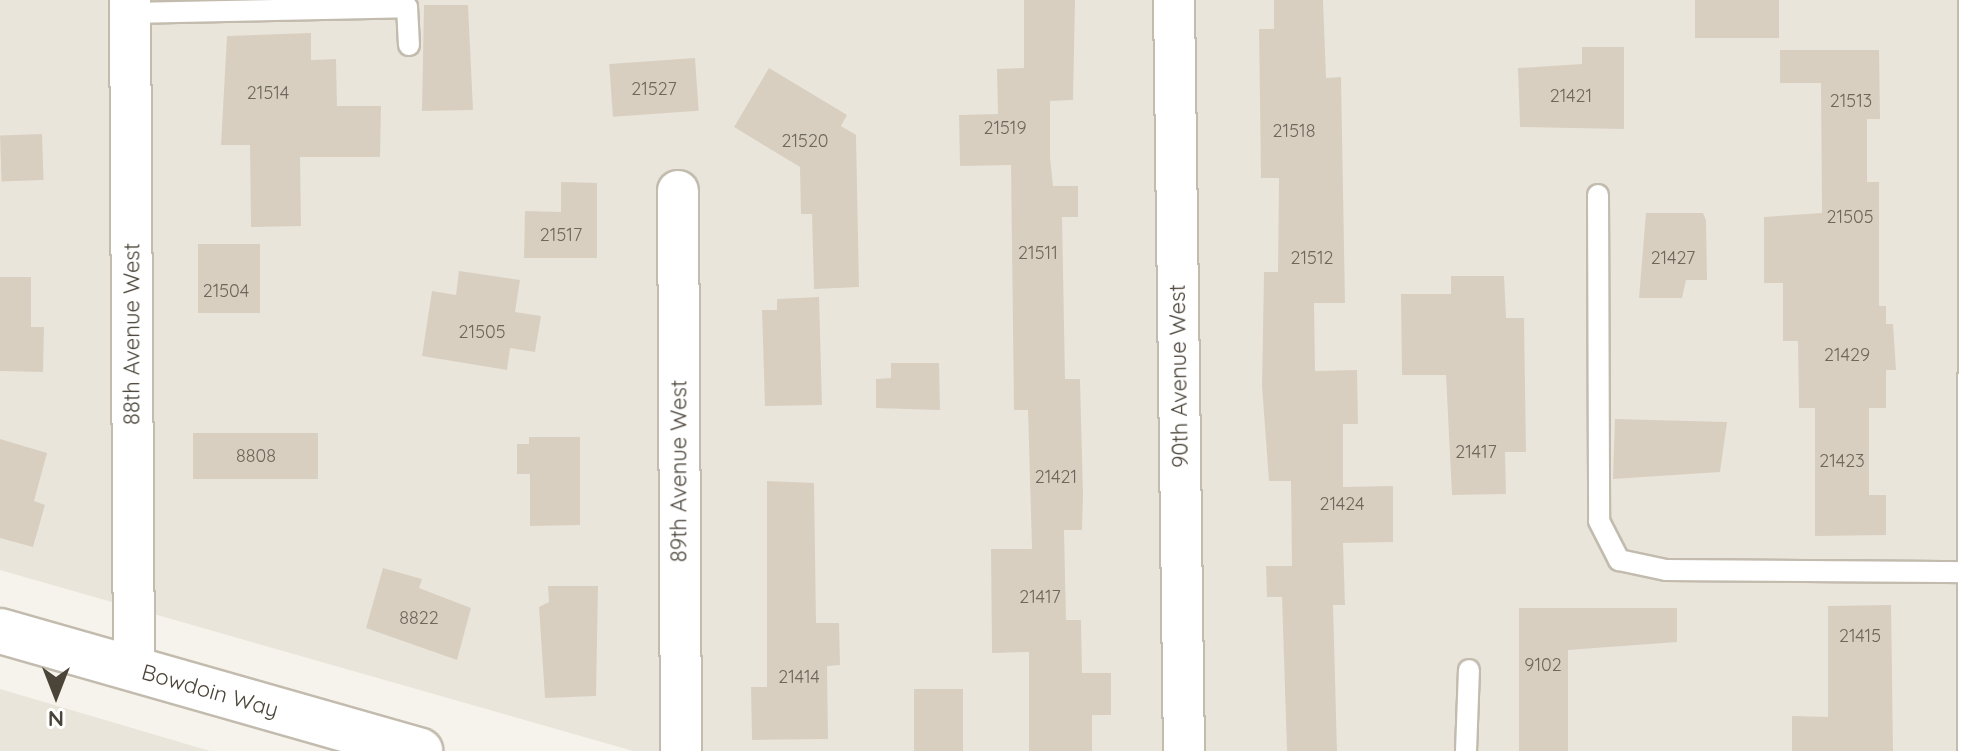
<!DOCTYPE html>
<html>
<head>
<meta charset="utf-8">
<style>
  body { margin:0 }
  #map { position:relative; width:1983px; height:751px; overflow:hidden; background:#f6f3ec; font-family:Quicksand,sans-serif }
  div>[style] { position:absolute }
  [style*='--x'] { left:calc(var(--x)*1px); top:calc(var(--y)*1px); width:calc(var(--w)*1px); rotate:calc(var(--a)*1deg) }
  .residential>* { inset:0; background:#eae5da }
  .building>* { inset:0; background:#d8cfc1; transform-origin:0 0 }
  .roads { filter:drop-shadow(2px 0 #c2bbae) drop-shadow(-2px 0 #c2bbae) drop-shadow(0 2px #c2bbae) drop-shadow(0 -2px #c2bbae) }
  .service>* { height:20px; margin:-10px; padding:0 10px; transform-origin:10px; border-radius:10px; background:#fff }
  .minor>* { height:40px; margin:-20px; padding:0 20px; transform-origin:20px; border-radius:20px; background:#fff }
  .tertiary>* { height:44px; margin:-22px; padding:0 22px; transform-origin:22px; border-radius:22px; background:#fff }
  span { translate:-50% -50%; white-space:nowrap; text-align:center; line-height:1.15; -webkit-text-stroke:7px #fff; paint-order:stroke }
  .number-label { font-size:18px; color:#6e675b }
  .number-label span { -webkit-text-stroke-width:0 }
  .street-label { font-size:22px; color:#4b4439 }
  .north { position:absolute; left:16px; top:655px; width:80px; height:80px; -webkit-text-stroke:6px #fff; paint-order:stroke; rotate:180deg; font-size:22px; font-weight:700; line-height:32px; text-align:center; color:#4b4439 }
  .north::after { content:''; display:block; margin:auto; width:28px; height:36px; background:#4b4439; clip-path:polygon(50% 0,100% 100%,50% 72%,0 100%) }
</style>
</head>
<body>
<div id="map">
  <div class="residential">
    <i style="clip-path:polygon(0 0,1983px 0,1983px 751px,633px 751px,0 570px)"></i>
    <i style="clip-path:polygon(0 689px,210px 751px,0 751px)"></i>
  </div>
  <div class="building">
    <i style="clip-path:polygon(1024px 0,1075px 0,1073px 100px,1050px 101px,1050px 157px,1053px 186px,1078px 186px,1078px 217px,1062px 217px,1065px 379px,1080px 379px,1083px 495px,1082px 530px,1064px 530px,1066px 620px,1081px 620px,1082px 673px,1111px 673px,1111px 715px,1092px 715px,1092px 751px,1029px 751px,1029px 652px,992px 653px,991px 549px,1032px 549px,1028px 410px,1014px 410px,1011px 165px,960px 166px,959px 115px,998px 114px,997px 69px,1024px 68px)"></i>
    <i style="clip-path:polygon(1274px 0,1323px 0,1326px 78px,1341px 77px,1345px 303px,1314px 303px,1315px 371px,1357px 370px,1358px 424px,1343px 424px,1343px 487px,1393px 486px,1393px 542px,1343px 543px,1345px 605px,1333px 605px,1337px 751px,1287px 751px,1282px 597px,1267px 597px,1266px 566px,1292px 566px,1291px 481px,1269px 481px,1262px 386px,1264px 272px,1278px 272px,1279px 178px,1261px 178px,1259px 29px,1274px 29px)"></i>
    <i style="left:1695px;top:0;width:84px;height:38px"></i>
    <i style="clip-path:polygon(424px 5px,468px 5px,473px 110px,422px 111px)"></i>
    <i style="clip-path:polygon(311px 33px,311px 60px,336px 59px,337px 106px,381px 106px,380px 157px,300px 157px,301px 226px,251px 227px,250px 145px,221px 145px,227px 36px)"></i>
    <i style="clip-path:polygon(1582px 47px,1624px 47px,1624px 129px,1520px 127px,1518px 68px,1582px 64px)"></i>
    <i style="clip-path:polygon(1780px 50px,1879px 50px,1880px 119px,1867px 119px,1867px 182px,1879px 182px,1879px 306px,1886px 306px,1886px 324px,1893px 324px,1896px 370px,1886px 370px,1886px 408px,1869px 408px,1869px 495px,1886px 495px,1886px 535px,1815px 536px,1815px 408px,1799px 408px,1798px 341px,1783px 341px,1783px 283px,1764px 283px,1764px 217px,1822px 213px,1821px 83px,1780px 83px)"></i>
    <i style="left:695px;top:58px;width:53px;height:86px;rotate:86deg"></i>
    <i style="clip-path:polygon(769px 68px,847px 115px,841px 126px,856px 135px,859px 287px,814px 289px,812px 214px,801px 214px,800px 167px,734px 127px)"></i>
    <i style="left:42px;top:134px;width:46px;height:42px;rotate:88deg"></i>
    <i style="clip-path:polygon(561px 182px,597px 183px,597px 258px,524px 258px,525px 211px,561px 212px)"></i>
    <i style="clip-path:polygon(1646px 213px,1703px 213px,1706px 220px,1707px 280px,1686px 280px,1682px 298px,1639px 298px)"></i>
    <i style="left:198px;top:244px;width:62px;height:69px"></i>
    <i style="clip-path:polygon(459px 271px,520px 280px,515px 312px,541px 316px,535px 352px,510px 348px,507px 370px,422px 356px,432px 291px,456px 295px)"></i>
    <i style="clip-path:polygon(1451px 276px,1504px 276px,1506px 318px,1524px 318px,1526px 452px,1505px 452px,1506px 494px,1452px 495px,1446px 375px,1402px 375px,1401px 294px,1451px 294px)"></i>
    <i style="clip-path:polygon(0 277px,31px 277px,31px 327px,44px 327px,43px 372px,0 371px)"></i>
    <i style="clip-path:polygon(819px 297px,822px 405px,765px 406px,762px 310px,777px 310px,777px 299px)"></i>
    <i style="clip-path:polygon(891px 363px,939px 363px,940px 410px,876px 408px,876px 379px,891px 378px)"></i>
    <i style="clip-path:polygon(1615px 419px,1727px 422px,1720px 472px,1613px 479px)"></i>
    <i style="left:193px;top:433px;width:125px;height:46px"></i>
    <i style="clip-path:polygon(529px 437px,580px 437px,580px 525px,530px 526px,530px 474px,517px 474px,517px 444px,529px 444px)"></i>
    <i style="clip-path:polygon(0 439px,47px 453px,34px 501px,45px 505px,33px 547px,0 538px)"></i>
    <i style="clip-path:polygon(767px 481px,814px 483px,816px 623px,839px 623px,840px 665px,827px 666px,828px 739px,752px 740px,751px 687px,767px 687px)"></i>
    <i style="clip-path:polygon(383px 568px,422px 579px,419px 588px,471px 608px,457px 660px,366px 628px)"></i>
    <i style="clip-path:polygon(548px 586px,598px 586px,596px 696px,545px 698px,539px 607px,549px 602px)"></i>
    <i style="clip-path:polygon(1891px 605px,1893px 751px,1792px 751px,1792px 716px,1828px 717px,1828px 606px)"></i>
    <i style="clip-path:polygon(1519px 608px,1677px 608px,1677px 642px,1568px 650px,1568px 751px,1519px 751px)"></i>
    <i style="left:963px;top:689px;width:62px;height:49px;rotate:90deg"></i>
  </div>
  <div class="roads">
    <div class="service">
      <i style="--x:130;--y:13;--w:277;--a:-1.2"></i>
      <i style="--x:407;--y:7;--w:38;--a:87"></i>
      <i style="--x:1598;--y:195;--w:326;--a:89.8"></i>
      <i style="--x:1599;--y:521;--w:44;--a:62.9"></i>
      <i style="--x:1619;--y:560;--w:48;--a:12"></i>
      <i style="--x:1666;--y:570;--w:312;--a:0.4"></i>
      <i style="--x:1466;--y:751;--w:81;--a:-87.9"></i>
    </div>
    <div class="minor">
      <i style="--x:130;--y:0;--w:668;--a:89.66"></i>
      <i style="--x:1174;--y:0;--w:751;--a:89.24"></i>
      <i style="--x:678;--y:191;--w:560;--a:89.69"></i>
      <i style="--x:1978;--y:751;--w:751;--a:-89.92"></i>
    </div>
    <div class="tertiary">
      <i style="--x:0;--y:631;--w:437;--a:15.9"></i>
    </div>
  </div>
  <div class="number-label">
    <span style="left:654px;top:89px">21527</span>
    <span style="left:268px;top:93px">21514</span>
    <span style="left:1571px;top:96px">21421</span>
    <span style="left:1851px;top:101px">21513</span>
    <span style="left:1005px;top:128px">21519</span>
    <span style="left:1294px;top:131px">21518</span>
    <span style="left:805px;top:141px">21520</span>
    <span style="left:1850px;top:217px">21505</span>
    <span style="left:561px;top:235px">21517</span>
    <span style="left:1038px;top:253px">21511</span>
    <span style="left:1312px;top:258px">21512</span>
    <span style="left:1673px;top:258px">21427</span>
    <span style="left:226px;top:291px">21504</span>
    <span style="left:482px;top:332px">21505</span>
    <span style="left:1847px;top:355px">21429</span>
    <span style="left:1476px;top:452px">21417</span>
    <span style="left:256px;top:456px">8808</span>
    <span style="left:1842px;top:461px">21423</span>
    <span style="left:1056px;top:477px">21421</span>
    <span style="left:1342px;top:504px">21424</span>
    <span style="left:1040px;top:597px">21417</span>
    <span style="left:419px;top:618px">8822</span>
    <span style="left:1860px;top:636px">21415</span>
    <span style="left:1543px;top:665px">9102</span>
    <span style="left:799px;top:677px">21414</span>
  </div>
  <div class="street-label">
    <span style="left:132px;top:334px;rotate:-90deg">88th Avenue West</span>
    <span style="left:1179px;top:376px;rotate:-91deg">90th Avenue West</span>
    <span style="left:679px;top:471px;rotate:-90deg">89th Avenue West</span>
    <span style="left:210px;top:691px;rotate:16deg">Bowdoin Way</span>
  </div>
  <div class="north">N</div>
</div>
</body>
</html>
